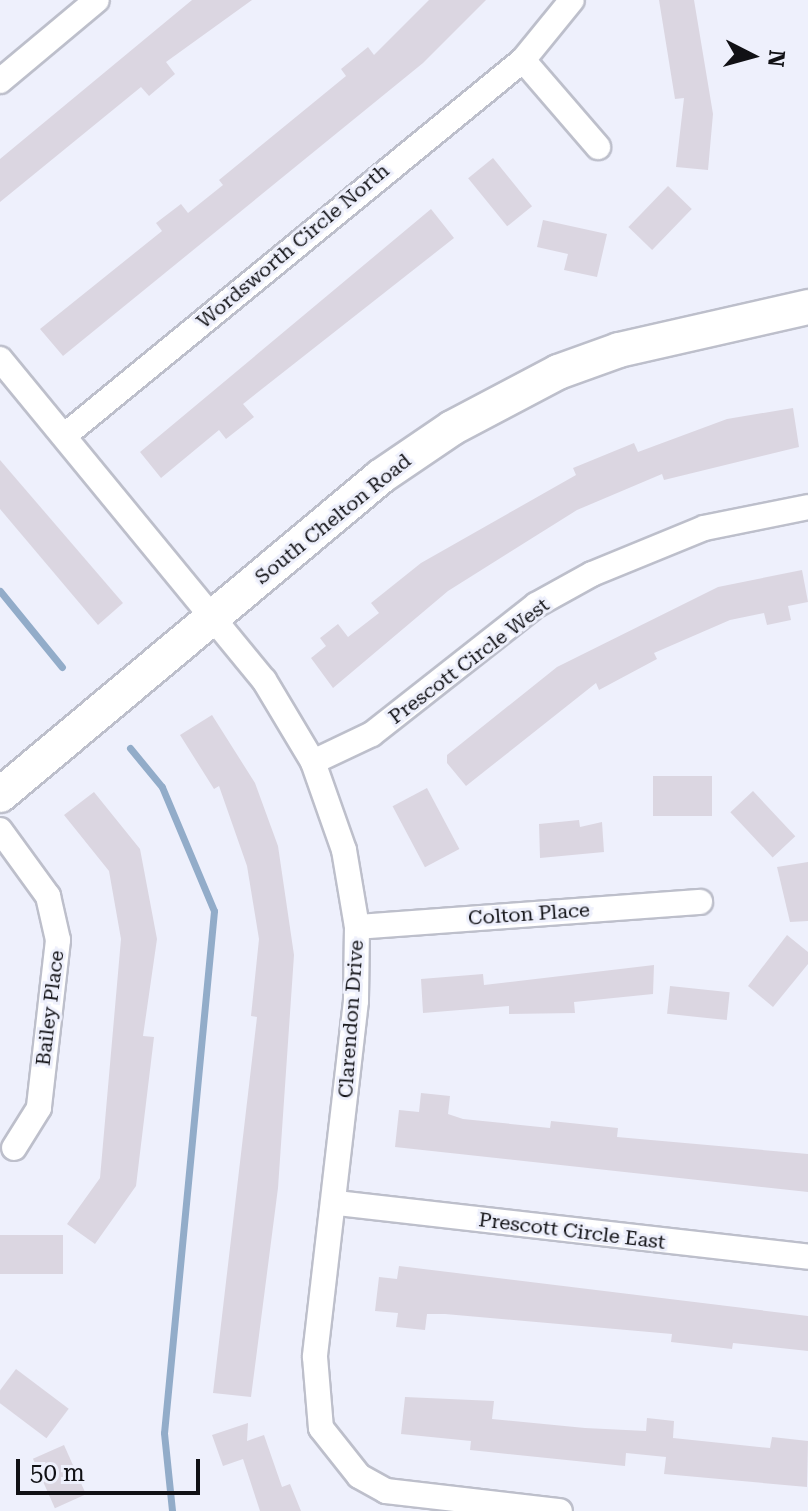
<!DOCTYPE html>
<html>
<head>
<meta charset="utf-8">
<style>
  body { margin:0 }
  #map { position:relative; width:808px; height:1511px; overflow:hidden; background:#eef0fc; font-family:"Roboto Serif",serif }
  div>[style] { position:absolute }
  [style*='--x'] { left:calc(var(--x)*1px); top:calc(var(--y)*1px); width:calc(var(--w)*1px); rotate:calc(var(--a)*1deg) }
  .stream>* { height:7px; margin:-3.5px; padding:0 3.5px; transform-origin:3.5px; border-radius:3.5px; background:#92acc9 }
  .building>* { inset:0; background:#dbd6e1; transform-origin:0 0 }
  .roads { filter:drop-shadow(2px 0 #bdbfcb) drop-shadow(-2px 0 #bdbfcb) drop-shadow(0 2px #bdbfcb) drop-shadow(0 -2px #bdbfcb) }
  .minor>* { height:24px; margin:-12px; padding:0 12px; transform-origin:12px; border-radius:12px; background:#fff }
  .secondary>* { height:34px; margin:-17px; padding:0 17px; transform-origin:17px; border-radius:17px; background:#fff }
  span { translate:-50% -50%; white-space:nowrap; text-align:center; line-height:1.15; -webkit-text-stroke:6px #eef0fc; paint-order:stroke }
  .street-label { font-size:20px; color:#111115 }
  .north { position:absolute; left:712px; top:16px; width:80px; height:80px; -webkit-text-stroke:6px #eef0fc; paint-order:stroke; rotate:96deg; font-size:22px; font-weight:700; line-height:32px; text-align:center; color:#111115 }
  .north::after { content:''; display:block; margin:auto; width:28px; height:36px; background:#111115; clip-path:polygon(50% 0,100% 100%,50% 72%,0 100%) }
  .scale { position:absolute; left:16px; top:1459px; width:184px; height:36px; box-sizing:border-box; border:4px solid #111115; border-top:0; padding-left:10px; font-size:24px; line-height:28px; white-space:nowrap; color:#111115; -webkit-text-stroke:6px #eef0fc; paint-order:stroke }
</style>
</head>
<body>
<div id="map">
  <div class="stream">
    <i style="--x:0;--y:591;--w:98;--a:50.8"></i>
    <i style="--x:130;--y:748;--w:50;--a:50.6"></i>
    <i style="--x:162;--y:787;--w:134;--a:67.2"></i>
    <i style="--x:214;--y:911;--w:524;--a:95.47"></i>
    <i style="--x:164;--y:1433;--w:78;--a:84.1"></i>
  </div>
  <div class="building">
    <i style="clip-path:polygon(192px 0,252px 0,166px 62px,175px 74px,149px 96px,141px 87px,0 202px,0 159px)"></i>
    <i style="clip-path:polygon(429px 0,486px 0,423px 63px,63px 356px,40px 329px,162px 231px,156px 223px,181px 204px,188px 213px,223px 185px,219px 180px,346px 76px,341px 69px,368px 47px,374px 55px)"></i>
    <i style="clip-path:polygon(659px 0,694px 0,713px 114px,708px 170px,676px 167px,684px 98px,675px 99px)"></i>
    <i style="left:493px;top:158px;width:62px;height:32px;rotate:51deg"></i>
    <i style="left:668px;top:186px;width:33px;height:57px;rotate:44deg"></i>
    <i style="clip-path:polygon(431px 209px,454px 238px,243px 404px,254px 417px,226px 439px,219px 430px,161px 478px,140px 452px)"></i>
    <i style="clip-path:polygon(543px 220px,607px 234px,597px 277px,564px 270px,568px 254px,537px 247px)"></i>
    <i style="clip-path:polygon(793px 408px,799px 447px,664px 480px,662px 474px,577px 510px,448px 591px,333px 688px,311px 658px,326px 646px,320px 638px,338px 624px,348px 637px,379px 613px,371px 603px,421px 563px,576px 475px,573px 468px,634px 443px,638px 452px,727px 419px)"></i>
    <i style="clip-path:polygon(0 460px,123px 603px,98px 625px,0 509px)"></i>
    <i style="clip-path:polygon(802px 570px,808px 602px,788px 606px,791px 620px,767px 625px,764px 613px,730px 620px,654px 653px,657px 659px,599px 690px,596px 683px,466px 786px,447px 763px,447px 755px,557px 667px,718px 587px)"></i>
    <i style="clip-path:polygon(212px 715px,255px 783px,278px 846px,294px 955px,278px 1188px,251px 1397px,213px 1393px,257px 1017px,251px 1016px,259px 939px,247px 866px,219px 786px,214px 789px,180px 735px)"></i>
    <i style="left:653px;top:776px;width:59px;height:40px"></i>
    <i style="left:427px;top:788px;width:69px;height:39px;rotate:62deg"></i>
    <i style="left:753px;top:791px;width:62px;height:31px;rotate:47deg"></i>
    <i style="clip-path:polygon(94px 792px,140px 849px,157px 939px,143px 1036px,154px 1037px,136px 1186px,95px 1244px,67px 1224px,100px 1178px,121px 939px,109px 871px,64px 815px)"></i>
    <i style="clip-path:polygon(579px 820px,580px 827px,602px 822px,604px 852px,540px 858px,539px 824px)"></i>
    <i style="clip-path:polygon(808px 862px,808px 921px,790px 922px,777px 867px)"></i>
    <i style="clip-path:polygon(787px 935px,808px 952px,808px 964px,773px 1007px,748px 986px)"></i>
    <i style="clip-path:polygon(654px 965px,653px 994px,574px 1002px,575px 1013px,509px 1014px,509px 1006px,423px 1013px,421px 979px,483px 974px,484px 985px)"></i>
    <i style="left:670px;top:986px;width:60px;height:28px;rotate:6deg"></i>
    <i style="clip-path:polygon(421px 1093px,450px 1096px,448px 1114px,463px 1119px,550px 1128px,551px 1121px,618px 1128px,617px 1137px,808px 1154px,808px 1192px,395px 1147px,399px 1110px,419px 1112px)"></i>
    <i style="left:0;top:1235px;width:63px;height:39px"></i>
    <i style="clip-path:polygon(399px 1266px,808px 1316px,808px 1351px,733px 1343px,732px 1349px,671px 1342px,672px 1334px,445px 1314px,427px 1314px,425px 1330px,396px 1327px,398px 1313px,375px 1311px,379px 1277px,397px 1279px)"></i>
    <i style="left:16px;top:1369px;width:66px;height:37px;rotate:37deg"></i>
    <i style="clip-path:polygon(405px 1397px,494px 1401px,492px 1419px,585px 1428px,646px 1431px,647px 1418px,674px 1421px,673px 1438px,770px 1448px,772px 1437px,808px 1441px,807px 1487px,664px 1474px,666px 1457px,626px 1453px,625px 1466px,470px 1450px,471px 1441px,401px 1434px)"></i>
    <i style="clip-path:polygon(248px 1423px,247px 1441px,264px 1435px,282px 1487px,290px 1484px,301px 1511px,260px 1511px,243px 1459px,223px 1466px,212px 1435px)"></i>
    <i style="left:64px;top:1445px;width:54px;height:34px;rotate:66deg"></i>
  </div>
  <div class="roads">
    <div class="minor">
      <i style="--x:523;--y:60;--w:115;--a:49.2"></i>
      <i style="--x:0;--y:81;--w:126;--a:-39.9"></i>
      <i style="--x:0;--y:359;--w:416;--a:50.6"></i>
      <i style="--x:264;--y:680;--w:96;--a:59.1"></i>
      <i style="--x:313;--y:762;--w:93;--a:70.6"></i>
      <i style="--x:344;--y:850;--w:78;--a:80.4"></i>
      <i style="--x:357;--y:927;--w:74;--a:90.8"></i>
      <i style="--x:356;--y:1001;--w:358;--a:96.6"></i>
      <i style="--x:315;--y:1357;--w:71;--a:85.2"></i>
      <i style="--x:321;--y:1428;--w:61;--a:51.6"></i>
      <i style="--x:359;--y:1476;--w:31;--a:29"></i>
      <i style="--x:386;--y:1491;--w:175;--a:6.6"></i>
      <i style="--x:64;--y:436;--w:593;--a:-39.32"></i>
      <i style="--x:523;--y:60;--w:77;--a:-50.8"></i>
      <i style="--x:313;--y:762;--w:65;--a:-25.4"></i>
      <i style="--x:372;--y:734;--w:209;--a:-38.2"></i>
      <i style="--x:536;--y:605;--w:64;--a:-29"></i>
      <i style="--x:592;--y:574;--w:121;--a:-22.3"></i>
      <i style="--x:704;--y:528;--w:106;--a:-11.4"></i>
      <i style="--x:0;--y:830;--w:82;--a:54"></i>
      <i style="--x:48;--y:896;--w:45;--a:77.2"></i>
      <i style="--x:58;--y:940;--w:169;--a:96.5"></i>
      <i style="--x:39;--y:1108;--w:47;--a:122"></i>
      <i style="--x:357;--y:927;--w:344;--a:-4.2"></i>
      <i style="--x:337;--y:1203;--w:474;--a:6.5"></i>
    </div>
    <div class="secondary">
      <i style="--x:0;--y:795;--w:496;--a:-39.9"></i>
      <i style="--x:380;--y:477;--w:87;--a:-34.2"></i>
      <i style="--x:452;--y:428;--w:120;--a:-27.8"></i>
      <i style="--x:558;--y:372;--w:65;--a:-19.8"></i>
      <i style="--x:619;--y:350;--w:194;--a:-12.8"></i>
    </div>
  </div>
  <div class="street-label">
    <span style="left:293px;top:246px;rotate:-40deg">Wordsworth Circle North</span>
    <span style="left:333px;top:519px;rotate:-39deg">South Chelton Road</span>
    <span style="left:469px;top:661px;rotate:-37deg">Prescott Circle West</span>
    <span style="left:529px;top:914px;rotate:-4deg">Colton Place</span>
    <span style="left:50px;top:1008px;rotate:-83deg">Bailey Place</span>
    <span style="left:351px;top:1019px;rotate:-86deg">Clarendon Drive</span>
    <span style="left:572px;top:1231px;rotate:7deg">Prescott Circle East</span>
  </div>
  <div class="north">N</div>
  <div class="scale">50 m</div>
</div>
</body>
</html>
